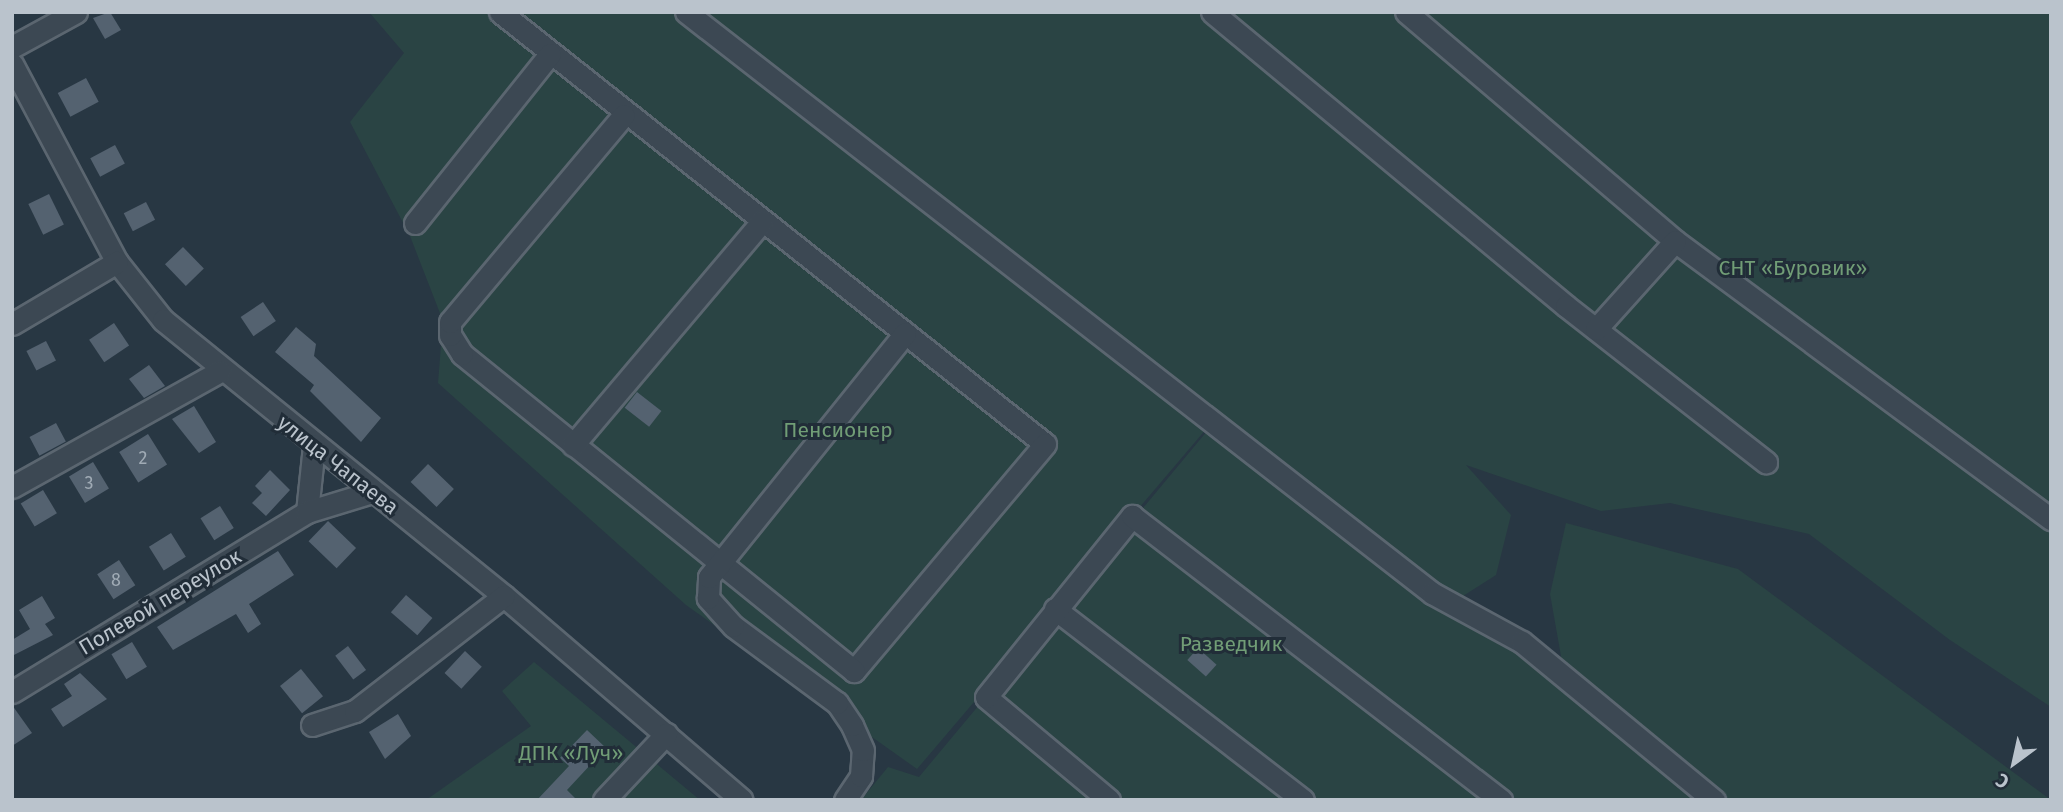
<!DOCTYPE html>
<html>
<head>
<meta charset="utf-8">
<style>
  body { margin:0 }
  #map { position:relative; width:2063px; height:812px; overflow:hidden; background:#283743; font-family:"Fira Sans",sans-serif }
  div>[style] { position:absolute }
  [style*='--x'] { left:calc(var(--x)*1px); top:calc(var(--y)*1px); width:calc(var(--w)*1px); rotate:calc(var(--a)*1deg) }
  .green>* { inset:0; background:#2a4444 }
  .building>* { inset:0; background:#546270; transform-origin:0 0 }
  .roads { filter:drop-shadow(2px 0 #5b6670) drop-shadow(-2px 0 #5b6670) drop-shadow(0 2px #5b6670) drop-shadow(0 -2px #5b6670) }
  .minor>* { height:21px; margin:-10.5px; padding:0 10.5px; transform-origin:10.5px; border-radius:10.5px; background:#3c4853 }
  span { translate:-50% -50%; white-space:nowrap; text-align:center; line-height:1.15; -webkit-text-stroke:6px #212d38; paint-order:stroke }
  .number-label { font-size:18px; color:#a0abb5 }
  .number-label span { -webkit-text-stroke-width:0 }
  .park-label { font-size:21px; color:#719d76 }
  .street-label { font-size:21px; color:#bac3cc }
  .frame { position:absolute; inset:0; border:14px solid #bac3cc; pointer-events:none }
  .north { position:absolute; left:1979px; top:728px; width:70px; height:70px; -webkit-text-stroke:5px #212d38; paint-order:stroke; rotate:213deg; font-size:19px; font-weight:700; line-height:28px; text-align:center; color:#bac3cc }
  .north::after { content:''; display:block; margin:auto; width:24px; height:32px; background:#bac3cc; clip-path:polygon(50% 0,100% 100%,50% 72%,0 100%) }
</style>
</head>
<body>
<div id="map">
  <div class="green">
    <i style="clip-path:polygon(369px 12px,674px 12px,1207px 428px,917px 769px,686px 605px,438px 383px,443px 321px,410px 236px,350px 122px,404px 53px)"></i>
    <i style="clip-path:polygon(701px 12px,2051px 12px,2051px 707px,1950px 640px,1809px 534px,1670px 503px,1601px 511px,1466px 465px,1511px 515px,1496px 575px,1452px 603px)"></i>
    <i style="clip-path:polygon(1208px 430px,1457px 621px,1518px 649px,1699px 800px,861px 800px,888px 767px,919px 777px)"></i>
    <i style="clip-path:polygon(1566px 523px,1738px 569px,2051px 800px,1724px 800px,1564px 673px,1550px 594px)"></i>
    <i style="clip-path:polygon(534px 662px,700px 800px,426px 800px,531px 726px,502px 691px)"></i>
  </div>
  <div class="building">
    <i style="clip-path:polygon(110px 12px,121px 30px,105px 39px,93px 18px)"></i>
    <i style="left:86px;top:78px;width:27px;height:32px;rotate:62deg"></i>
    <i style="left:115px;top:145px;width:21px;height:28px;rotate:62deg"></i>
    <i style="left:49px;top:194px;width:34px;height:23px;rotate:64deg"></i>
    <i style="left:146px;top:202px;width:20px;height:25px;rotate:63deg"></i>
    <i style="left:183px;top:247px;width:30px;height:25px;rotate:46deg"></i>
    <i style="left:263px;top:302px;width:23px;height:27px;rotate:56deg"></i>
    <i style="left:114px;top:323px;width:27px;height:30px;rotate:56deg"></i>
    <i style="clip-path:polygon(296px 327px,316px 344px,314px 356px,381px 418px,361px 442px,310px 391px,314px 385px,275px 352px)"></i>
    <i style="left:46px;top:341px;width:22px;height:22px;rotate:63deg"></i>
    <i style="clip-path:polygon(149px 365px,165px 386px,144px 398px,129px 379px)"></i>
    <i style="left:637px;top:392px;width:31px;height:20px;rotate:38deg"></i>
    <i style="clip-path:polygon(194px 406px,216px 442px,199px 453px,172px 419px)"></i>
    <i style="left:56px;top:423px;width:21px;height:30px;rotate:62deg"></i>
    <i style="left:148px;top:434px;width:36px;height:34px;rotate:58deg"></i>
    <i style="left:93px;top:462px;width:31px;height:28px;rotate:59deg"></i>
    <i style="left:428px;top:464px;width:36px;height:25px;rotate:44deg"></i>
    <i style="clip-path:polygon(270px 470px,290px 490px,266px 516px,252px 503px,262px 493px,255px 486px)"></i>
    <i style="left:43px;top:490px;width:27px;height:26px;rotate:59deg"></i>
    <i style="left:220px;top:506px;width:26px;height:23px;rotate:58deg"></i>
    <i style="left:328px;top:521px;width:39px;height:28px;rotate:44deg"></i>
    <i style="left:171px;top:533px;width:28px;height:26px;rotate:58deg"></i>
    <i style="clip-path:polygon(278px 551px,294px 575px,249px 604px,261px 624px,248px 633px,236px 614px,173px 650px,157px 627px)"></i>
    <i style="left:119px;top:560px;width:30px;height:26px;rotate:57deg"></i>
    <i style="left:406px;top:595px;width:35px;height:23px;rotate:41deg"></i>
    <i style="clip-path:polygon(42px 596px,55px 618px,45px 624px,53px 635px,12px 656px,12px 640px,30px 629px,19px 610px)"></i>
    <i style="left:132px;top:642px;width:29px;height:24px;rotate:59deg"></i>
    <i style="left:348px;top:646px;width:30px;height:16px;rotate:53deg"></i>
    <i style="left:1198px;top:648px;width:25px;height:16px;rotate:42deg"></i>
    <i style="left:465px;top:651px;width:23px;height:30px;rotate:43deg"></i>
    <i style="left:301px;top:669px;width:35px;height:27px;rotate:51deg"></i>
    <i style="clip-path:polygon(80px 673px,107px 699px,63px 727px,51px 709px,72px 696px,64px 684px)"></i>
    <i style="clip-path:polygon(12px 705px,32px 733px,12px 746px)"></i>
    <i style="clip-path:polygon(398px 714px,411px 736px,385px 759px,369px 732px)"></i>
    <i style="clip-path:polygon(587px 730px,606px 748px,567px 790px,577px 800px,537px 800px,569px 766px,560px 758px)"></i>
  </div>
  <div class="roads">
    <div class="minor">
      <i style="--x:500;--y:12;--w:695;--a:38.4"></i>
      <i style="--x:1045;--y:444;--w:297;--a:130.1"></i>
      <i style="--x:854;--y:671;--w:504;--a:-141.04"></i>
      <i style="--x:462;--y:354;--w:22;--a:-122"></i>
      <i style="--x:450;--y:335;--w:13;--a:-90"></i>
      <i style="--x:450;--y:322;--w:270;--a:-50"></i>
      <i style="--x:686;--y:12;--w:946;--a:37.91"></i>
      <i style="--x:1432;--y:593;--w:102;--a:28.6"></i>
      <i style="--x:1522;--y:642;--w:249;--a:39.5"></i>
      <i style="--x:1212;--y:12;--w:460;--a:39.7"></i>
      <i style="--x:1566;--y:306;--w:254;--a:38"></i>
      <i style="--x:1406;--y:12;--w:353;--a:40.4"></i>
      <i style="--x:1675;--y:241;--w:468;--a:36.5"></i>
      <i style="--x:12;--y:47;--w:73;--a:-28.7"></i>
      <i style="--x:12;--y:64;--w:224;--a:62.1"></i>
      <i style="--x:117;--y:262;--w:74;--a:51.6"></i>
      <i style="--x:163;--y:320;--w:439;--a:39"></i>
      <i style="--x:504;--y:596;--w:313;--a:40.6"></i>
      <i style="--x:415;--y:223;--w:216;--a:-51.4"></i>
      <i style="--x:12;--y:324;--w:122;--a:-30.6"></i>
      <i style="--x:1596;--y:329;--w:118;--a:-48.1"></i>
      <i style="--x:573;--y:445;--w:293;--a:-49.8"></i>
      <i style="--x:12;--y:487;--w:238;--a:-29.1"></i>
      <i style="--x:307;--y:512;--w:67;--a:-84"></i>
      <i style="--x:1055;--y:609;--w:313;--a:37.6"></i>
      <i style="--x:12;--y:692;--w:346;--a:-31.4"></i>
      <i style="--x:307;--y:512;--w:68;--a:-17.1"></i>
      <i style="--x:312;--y:725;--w:45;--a:-18"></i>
      <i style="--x:355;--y:711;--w:188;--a:-37.7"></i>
      <i style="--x:604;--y:800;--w:91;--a:-46.8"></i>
      <i style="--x:845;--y:800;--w:29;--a:-56"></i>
      <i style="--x:861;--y:776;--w:26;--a:-86"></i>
      <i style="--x:863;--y:750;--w:27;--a:-114"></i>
      <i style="--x:852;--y:725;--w:27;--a:-124"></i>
      <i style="--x:837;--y:703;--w:129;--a:-143.5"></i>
      <i style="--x:733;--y:626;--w:38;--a:-132"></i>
      <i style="--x:708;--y:598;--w:21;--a:-87"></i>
      <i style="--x:709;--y:577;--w:313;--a:-51.2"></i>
      <i style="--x:1109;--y:800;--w:160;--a:-140.1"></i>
      <i style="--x:986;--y:697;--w:233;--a:-51.1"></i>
      <i style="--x:1132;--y:516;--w:466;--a:37.6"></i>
    </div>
  </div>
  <div class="number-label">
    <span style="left:143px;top:458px">2</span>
    <span style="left:89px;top:483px">3</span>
    <span style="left:116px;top:580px">8</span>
  </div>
  <div class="park-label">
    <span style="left:1793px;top:268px">СНТ «Буровик»</span>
    <span style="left:838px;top:430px">Пенсионер</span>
    <span style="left:1231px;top:644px">Разведчик</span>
    <span style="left:571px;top:753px">ДПК «Луч»</span>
  </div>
  <div class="street-label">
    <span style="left:338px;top:465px;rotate:38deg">улица Чапаева</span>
    <span style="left:160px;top:602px;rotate:-31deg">Полевой переулок</span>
  </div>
  <div class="frame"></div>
  <div class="north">С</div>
</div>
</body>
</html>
